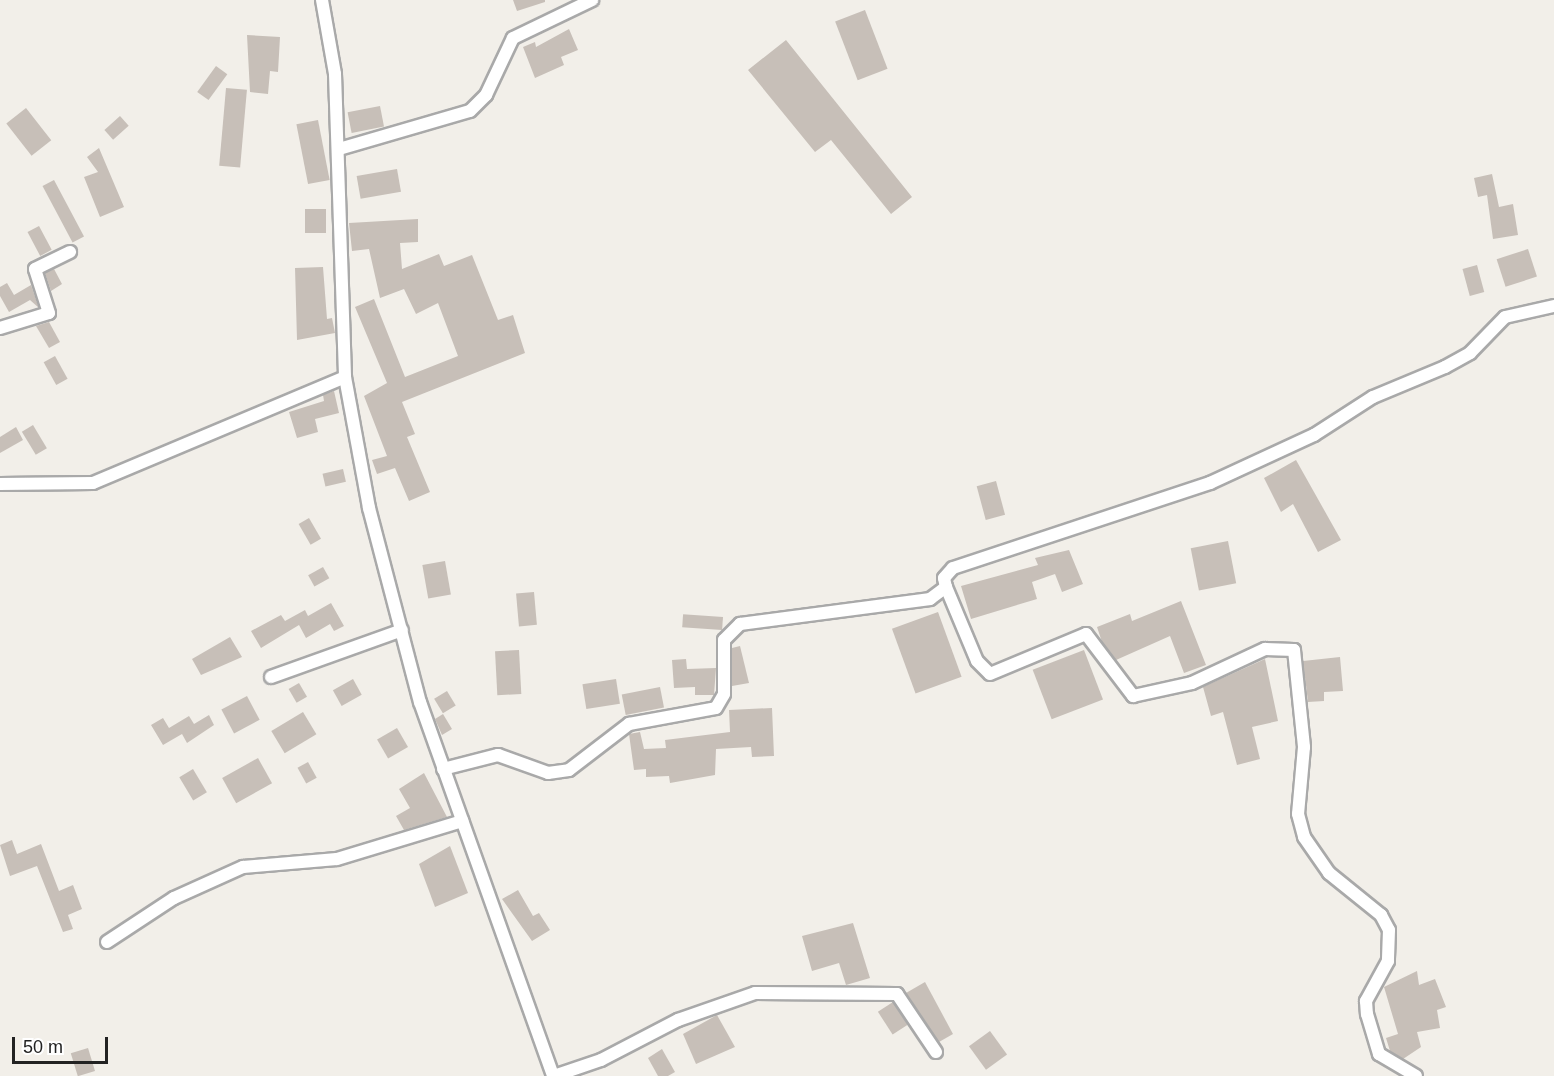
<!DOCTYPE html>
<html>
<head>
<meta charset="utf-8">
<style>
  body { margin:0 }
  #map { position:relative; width:1554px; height:1076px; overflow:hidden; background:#f2efe9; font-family:Helvetica,sans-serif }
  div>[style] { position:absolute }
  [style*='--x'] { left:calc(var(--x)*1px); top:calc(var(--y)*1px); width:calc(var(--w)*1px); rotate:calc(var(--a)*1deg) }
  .building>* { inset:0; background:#c7bfb8; transform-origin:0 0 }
  .roads { filter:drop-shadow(2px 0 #a9a9a9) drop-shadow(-2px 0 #a9a9a9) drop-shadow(0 2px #a9a9a9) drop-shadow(0 -2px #a9a9a9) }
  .street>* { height:12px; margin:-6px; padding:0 6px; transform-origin:6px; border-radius:6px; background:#fff }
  span { translate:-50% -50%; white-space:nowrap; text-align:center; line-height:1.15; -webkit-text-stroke:5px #fff; paint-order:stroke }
  .scale { position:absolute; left:12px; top:1037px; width:96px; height:27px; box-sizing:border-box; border:3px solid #222; border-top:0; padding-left:8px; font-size:18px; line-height:21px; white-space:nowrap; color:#222; -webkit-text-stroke:4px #fff; paint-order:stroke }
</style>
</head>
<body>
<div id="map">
  <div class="building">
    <i style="clip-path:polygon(513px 0,545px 0,545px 2px,517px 11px)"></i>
    <i style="left:865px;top:10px;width:63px;height:32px;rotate:69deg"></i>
    <i style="clip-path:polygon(569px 29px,578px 50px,561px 57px,564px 65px,535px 78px,523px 47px,535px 42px,536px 47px)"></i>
    <i style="clip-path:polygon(247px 35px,280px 37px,278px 72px,270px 71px,268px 94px,250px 92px)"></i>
    <i style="clip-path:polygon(786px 40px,912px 197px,891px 214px,831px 140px,815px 152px,748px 70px)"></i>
    <i style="left:216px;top:66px;width:14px;height:32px;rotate:36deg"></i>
    <i style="left:226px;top:88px;width:21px;height:78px;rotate:5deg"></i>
    <i style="left:380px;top:106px;width:21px;height:33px;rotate:79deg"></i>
    <i style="left:26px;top:108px;width:41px;height:25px;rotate:52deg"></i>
    <i style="left:120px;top:116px;width:13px;height:21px;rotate:48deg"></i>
    <i style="left:318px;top:120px;width:61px;height:22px;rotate:79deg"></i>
    <i style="clip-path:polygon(99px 148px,124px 207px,100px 217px,84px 177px,98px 172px,87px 157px)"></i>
    <i style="left:397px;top:169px;width:23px;height:41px;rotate:80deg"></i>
    <i style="clip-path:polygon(1492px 174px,1499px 207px,1513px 204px,1518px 235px,1493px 239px,1487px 195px,1478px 197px,1474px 178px)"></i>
    <i style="left:54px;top:180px;width:64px;height:13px;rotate:62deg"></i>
    <i style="left:305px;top:209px;width:21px;height:24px"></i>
    <i style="clip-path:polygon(418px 219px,418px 242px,400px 243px,402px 269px,439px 254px,444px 266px,472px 255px,498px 320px,513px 315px,525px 353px,402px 402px,415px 434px,407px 437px,430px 492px,409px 501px,395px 468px,377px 474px,372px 460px,387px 456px,364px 396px,387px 383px,355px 307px,374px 299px,405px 377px,458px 356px,438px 303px,416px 314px,404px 289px,380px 298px,369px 249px,352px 251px,349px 223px)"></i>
    <i style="left:39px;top:226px;width:27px;height:13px;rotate:62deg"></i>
    <i style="left:1528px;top:249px;width:29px;height:33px;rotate:72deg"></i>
    <i style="left:1477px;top:265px;width:28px;height:15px;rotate:75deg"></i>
    <i style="clip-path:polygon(323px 267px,327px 319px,332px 318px,335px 333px,297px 340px,295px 268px)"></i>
    <i style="clip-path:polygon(54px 269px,62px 284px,51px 291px,45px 273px)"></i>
    <i style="clip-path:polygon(7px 283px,14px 295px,31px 285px,39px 308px,30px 300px,9px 312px,0 296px,0 287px)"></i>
    <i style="clip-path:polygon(49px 322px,60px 342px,49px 348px,36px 326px)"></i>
    <i style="left:55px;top:356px;width:26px;height:13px;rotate:61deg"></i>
    <i style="clip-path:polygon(334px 391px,339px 413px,315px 419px,318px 432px,297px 438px,289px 412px,324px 401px,323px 395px)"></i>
    <i style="left:33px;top:425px;width:27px;height:13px;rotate:59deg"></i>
    <i style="clip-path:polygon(16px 427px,23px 440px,0 453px,0 437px)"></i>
    <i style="clip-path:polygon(1296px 460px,1341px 540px,1318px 552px,1293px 504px,1281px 512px,1264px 478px)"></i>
    <i style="left:343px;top:469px;width:13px;height:21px;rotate:77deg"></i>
    <i style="left:996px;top:481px;width:35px;height:20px;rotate:75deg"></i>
    <i style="left:309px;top:518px;width:24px;height:12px;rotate:60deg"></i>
    <i style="left:1228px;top:541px;width:43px;height:38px;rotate:79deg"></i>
    <i style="clip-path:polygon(1069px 550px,1083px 584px,1062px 592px,1055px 574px,1032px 582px,1037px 599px,971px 619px,961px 586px,1038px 565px,1035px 558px)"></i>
    <i style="left:445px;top:561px;width:34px;height:23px;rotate:80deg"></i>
    <i style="left:323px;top:567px;width:13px;height:17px;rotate:61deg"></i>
    <i style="left:534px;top:592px;width:33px;height:18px;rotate:85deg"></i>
    <i style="clip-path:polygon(1181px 601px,1206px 665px,1184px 673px,1170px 636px,1116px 660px,1102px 642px,1097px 627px,1130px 614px,1132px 621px)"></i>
    <i style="clip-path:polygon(331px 603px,344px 626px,334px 631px,330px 624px,306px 638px,299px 625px,261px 648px,251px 631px,281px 615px,285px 621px,305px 610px,308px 616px)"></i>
    <i style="left:938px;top:612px;width:69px;height:49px;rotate:70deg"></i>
    <i style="left:723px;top:617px;width:13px;height:40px;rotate:94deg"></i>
    <i style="clip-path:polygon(230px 637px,242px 657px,201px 675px,192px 659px)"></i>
    <i style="clip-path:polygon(740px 646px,749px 683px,732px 686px,732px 648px)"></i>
    <i style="left:519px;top:650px;width:44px;height:24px;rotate:87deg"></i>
    <i style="left:1084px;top:650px;width:53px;height:55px;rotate:69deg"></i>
    <i style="clip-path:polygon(1340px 657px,1343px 691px,1324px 692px,1324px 701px,1308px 702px,1303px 661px)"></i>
    <i style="clip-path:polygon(686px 659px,687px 669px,716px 668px,714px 695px,695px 695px,695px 687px,674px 688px,672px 660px)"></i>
    <i style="clip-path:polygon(1265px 659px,1278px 721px,1252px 727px,1260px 759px,1237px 765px,1223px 712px,1211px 716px,1203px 687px)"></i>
    <i style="left:353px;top:679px;width:18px;height:23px;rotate:61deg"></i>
    <i style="left:616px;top:679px;width:25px;height:34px;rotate:81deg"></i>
    <i style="left:299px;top:683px;width:16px;height:12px;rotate:60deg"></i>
    <i style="left:660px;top:687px;width:21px;height:39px;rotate:79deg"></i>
    <i style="left:447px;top:691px;width:17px;height:15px;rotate:59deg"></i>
    <i style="left:247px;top:696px;width:27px;height:29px;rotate:62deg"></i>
    <i style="clip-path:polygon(772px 708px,774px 756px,752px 757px,751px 747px,716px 749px,715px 775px,670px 783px,669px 776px,646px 777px,646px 769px,634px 770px,629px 734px,640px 732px,644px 749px,666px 748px,665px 740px,730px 732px,729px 710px)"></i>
    <i style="left:303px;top:712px;width:26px;height:37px;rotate:59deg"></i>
    <i style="clip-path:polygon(443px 714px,452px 729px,442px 735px,435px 719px)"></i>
    <i style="clip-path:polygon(209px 715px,214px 725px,187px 743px,182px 734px,163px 745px,151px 725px,163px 718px,169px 728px,189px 716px,194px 724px)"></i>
    <i style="left:397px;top:728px;width:22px;height:23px;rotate:60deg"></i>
    <i style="left:258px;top:758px;width:29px;height:41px;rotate:61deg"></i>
    <i style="left:308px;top:762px;width:18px;height:12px;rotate:61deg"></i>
    <i style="left:193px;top:769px;width:27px;height:16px;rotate:59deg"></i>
    <i style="clip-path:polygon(424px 773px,447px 817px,404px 830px,396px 816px,410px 808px,399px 789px)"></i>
    <i style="clip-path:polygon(12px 840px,17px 854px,41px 844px,59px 891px,73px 885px,82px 909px,68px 915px,73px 929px,63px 932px,37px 866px,10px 876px,0 845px)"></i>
    <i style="clip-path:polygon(450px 846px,468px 893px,435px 907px,419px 864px)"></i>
    <i style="clip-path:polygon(518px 890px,533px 916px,539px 913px,550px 930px,532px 941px,502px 899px)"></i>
    <i style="clip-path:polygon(853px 923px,870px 978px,846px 985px,839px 963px,812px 971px,802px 936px)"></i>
    <i style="clip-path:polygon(1417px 971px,1419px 985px,1435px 979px,1446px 1007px,1437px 1010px,1440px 1028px,1417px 1032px,1421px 1047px,1403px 1059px,1390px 1051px,1386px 1038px,1398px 1034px,1384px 987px)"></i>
    <i style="clip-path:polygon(925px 982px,953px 1034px,939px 1042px,906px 993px)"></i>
    <i style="left:893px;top:1002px;width:27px;height:18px;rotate:57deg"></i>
    <i style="clip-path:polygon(717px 1015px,735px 1047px,696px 1064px,683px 1034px)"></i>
    <i style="left:990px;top:1031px;width:29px;height:26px;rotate:54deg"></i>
    <i style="left:88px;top:1048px;width:24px;height:18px;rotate:73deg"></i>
    <i style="clip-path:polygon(662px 1049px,675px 1072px,668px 1076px,658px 1076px,648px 1058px)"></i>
  </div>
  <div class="roads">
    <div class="street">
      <i style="--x:322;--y:0;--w:75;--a:80"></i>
      <i style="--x:335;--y:74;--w:303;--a:88.1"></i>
      <i style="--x:345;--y:377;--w:133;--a:79.6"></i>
      <i style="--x:369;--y:508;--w:201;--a:75.3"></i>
      <i style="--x:420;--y:702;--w:397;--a:70.4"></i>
      <i style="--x:339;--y:149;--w:136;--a:-16.2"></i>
      <i style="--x:470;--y:111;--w:23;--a:-45"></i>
      <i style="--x:486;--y:95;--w:63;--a:-64.7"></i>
      <i style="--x:513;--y:38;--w:88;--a:-25.7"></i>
      <i style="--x:0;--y:328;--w:51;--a:-17"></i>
      <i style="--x:49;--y:313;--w:46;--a:-107.7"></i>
      <i style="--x:35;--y:269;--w:39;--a:-26"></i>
      <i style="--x:0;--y:484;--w:93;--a:-0.6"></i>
      <i style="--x:93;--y:483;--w:273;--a:-22.8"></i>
      <i style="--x:946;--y:587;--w:80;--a:67.3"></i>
      <i style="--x:977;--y:661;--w:18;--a:45"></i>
      <i style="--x:990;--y:674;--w:104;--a:-22.6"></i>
      <i style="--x:1086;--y:634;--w:78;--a:52.8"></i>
      <i style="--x:1133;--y:696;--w:60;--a:-12.4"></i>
      <i style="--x:1192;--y:683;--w:81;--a:-25"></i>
      <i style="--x:1265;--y:649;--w:29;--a:2"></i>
      <i style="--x:1294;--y:650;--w:98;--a:84.1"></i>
      <i style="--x:1304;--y:747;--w:67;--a:95.1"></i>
      <i style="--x:1298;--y:814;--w:24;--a:75"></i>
      <i style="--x:1304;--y:837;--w:44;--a:55.2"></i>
      <i style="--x:1329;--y:873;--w:67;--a:38.9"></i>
      <i style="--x:1381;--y:915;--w:17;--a:62"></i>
      <i style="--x:1389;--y:930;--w:31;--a:92"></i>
      <i style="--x:1388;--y:961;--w:46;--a:118.8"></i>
      <i style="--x:1366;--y:1001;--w:13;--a:86"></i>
      <i style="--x:1367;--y:1014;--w:42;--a:73.3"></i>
      <i style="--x:1379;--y:1054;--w:43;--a:30.7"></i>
      <i style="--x:271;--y:677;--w:139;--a:-19.7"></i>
      <i style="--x:443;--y:769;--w:57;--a:-14.3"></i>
      <i style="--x:498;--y:755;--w:53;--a:19.8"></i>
      <i style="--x:548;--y:773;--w:21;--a:-8"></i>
      <i style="--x:569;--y:770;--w:76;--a:-37.5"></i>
      <i style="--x:629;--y:724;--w:88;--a:-10.4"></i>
      <i style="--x:716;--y:708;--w:16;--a:-60"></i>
      <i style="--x:724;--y:694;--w:54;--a:-90"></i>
      <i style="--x:724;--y:640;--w:23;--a:-45"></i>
      <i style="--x:740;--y:624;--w:192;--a:-7.5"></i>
      <i style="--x:930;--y:599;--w:20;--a:-37"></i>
      <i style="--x:946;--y:587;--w:9;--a:-103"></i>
      <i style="--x:944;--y:578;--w:13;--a:-48"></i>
      <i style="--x:953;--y:568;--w:271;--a:-18.3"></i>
      <i style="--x:1210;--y:483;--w:115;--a:-24.8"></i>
      <i style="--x:1314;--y:435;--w:70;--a:-32.8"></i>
      <i style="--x:1373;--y:397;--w:78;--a:-22.6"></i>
      <i style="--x:1445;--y:367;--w:29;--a:-29"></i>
      <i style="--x:1470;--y:353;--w:50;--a:-45.8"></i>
      <i style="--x:1505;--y:317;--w:50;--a:-12.7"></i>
      <i style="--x:107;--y:942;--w:80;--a:-33.3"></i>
      <i style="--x:174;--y:898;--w:76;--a:-24.2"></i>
      <i style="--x:243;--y:867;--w:94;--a:-4.9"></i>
      <i style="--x:337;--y:859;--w:131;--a:-16.9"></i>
      <i style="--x:554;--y:1076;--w:50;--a:-18.8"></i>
      <i style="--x:601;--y:1060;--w:87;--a:-27.5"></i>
      <i style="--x:678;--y:1020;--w:82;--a:-19.3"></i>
      <i style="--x:755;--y:993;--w:142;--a:0.4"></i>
      <i style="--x:897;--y:994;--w:70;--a:56.1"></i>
    </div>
  </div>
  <div class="scale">50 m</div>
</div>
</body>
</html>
